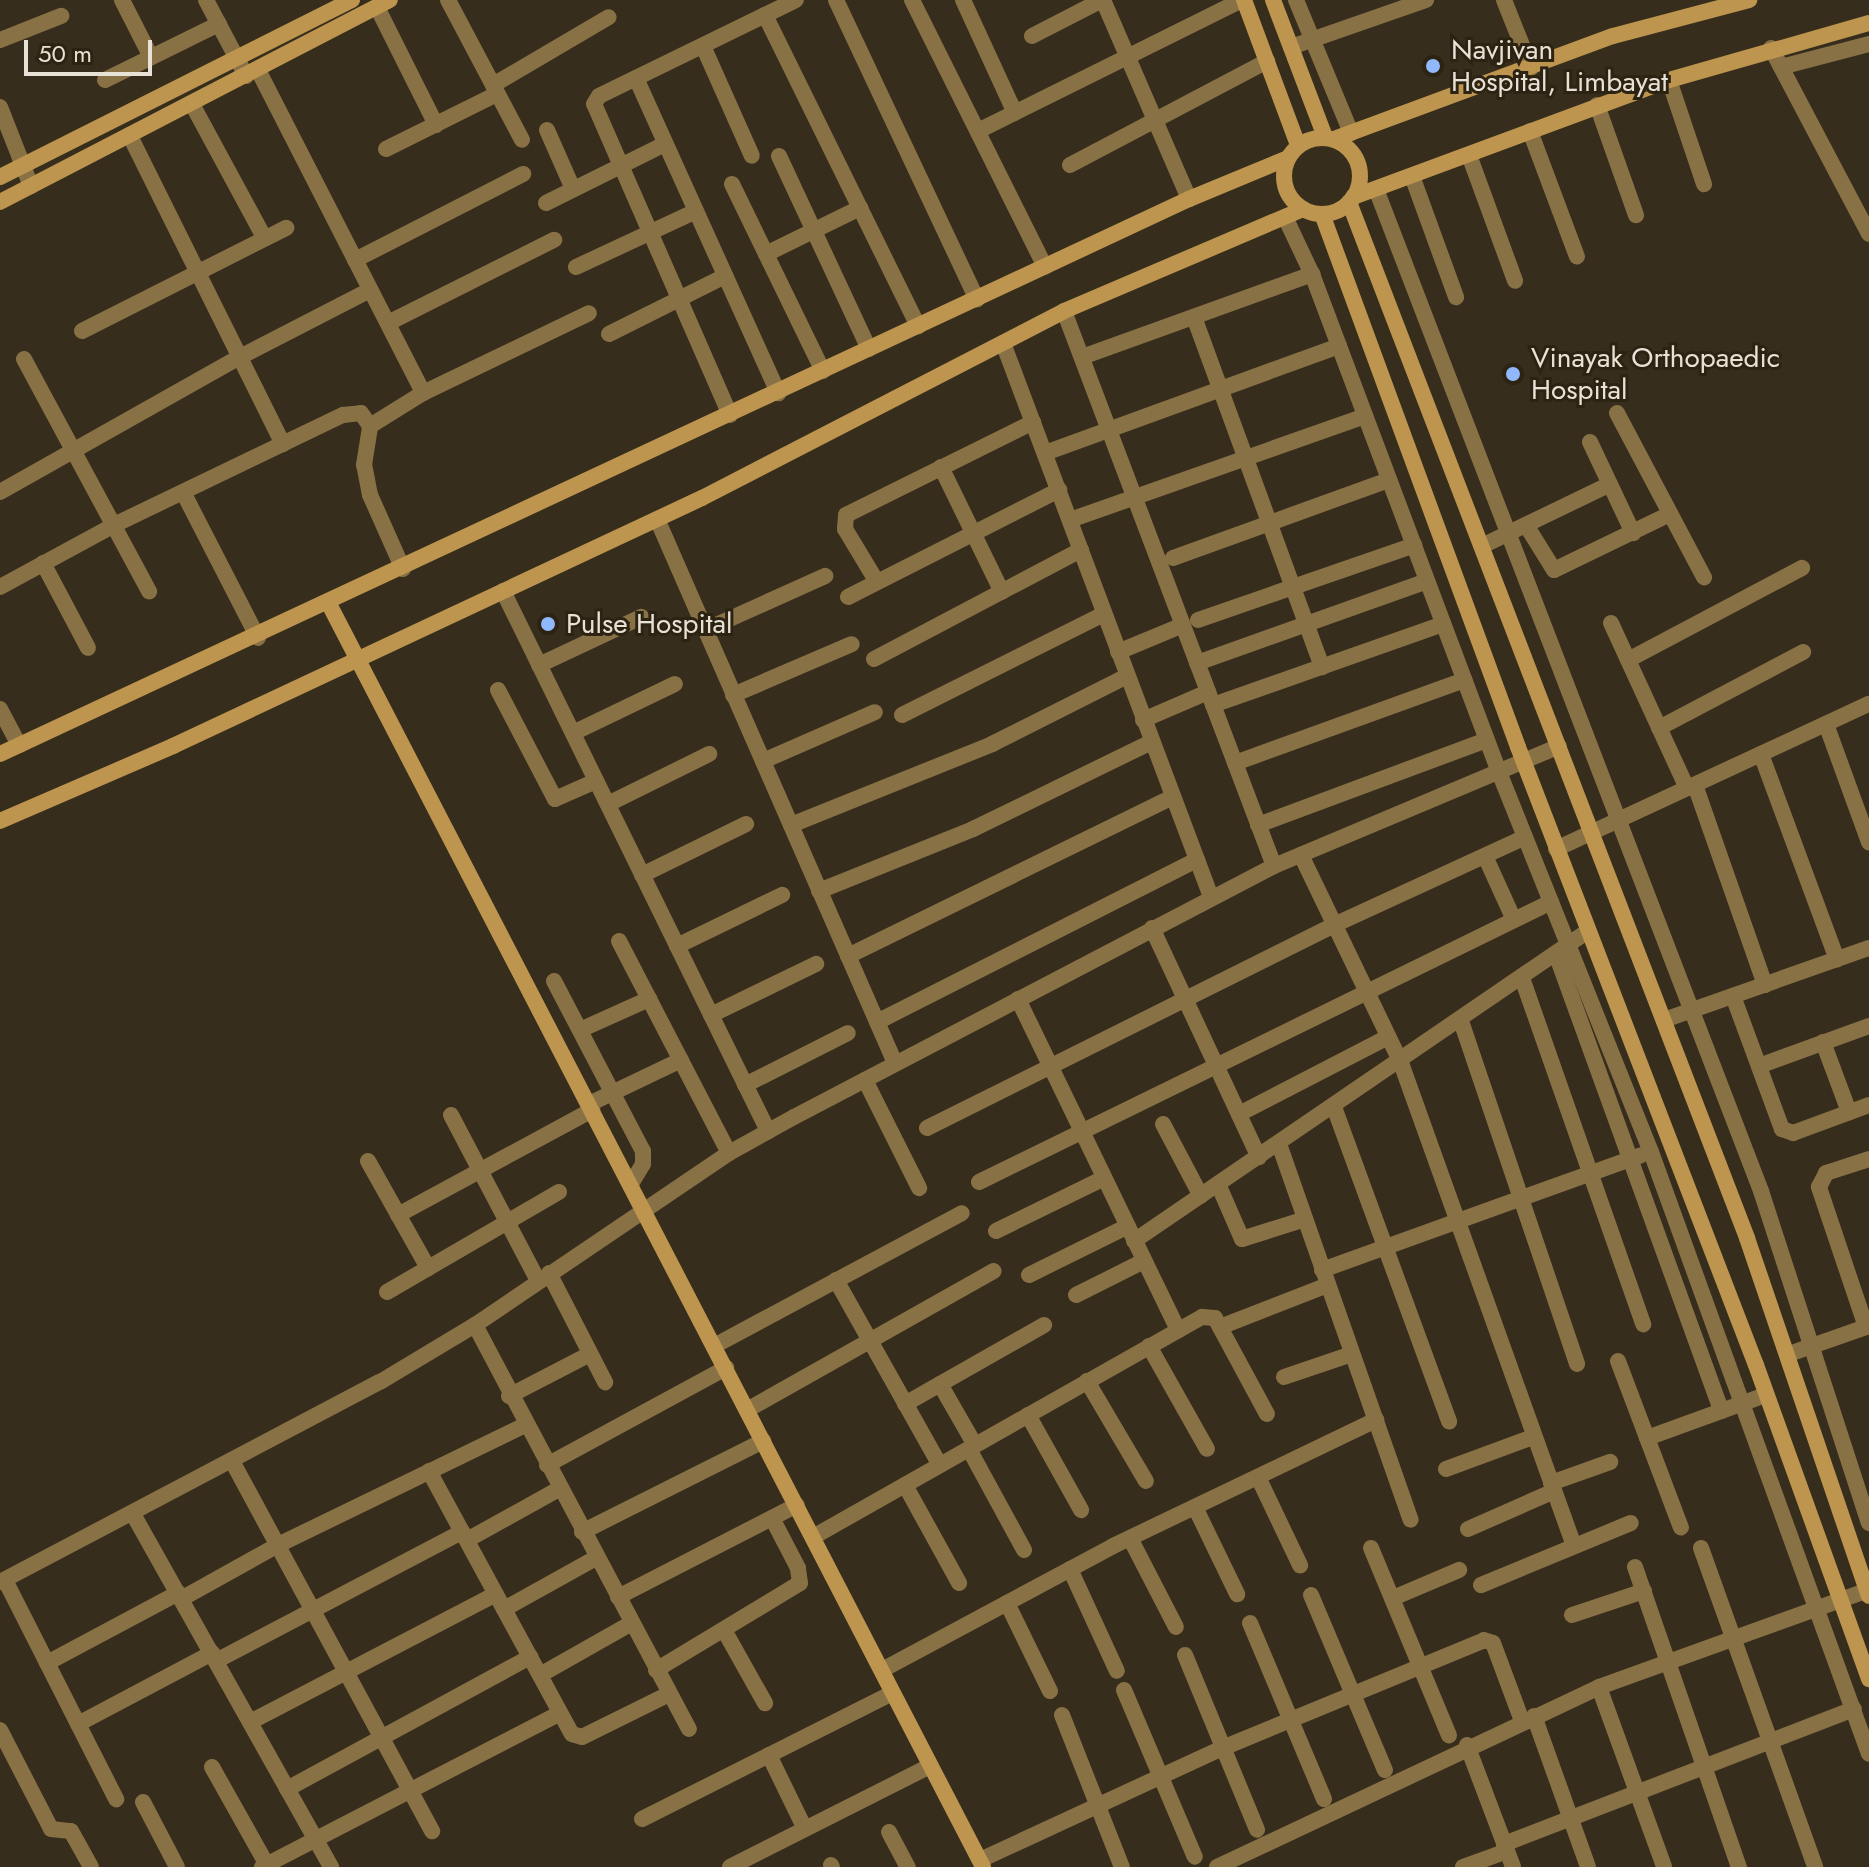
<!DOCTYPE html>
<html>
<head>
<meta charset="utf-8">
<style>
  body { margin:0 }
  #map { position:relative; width:1869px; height:1867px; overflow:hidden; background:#372d1c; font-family:Jost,sans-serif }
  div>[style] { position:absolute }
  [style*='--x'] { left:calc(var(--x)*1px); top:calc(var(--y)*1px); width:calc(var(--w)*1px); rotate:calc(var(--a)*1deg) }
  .street>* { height:16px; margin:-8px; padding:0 8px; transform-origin:8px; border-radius:8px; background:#897146 }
  .secondary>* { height:16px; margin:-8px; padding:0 8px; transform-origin:8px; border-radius:8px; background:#bd954e }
  .secondary>.ring { margin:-8px; padding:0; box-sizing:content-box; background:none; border:16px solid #bd954e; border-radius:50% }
  .dots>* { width:22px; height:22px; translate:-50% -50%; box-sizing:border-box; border:4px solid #2d2312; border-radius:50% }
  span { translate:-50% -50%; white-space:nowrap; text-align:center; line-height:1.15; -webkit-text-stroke:6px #2d2312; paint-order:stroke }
  .poi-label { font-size:28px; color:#e8e1d6 }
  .left { translate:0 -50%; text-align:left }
  .scale { position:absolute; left:24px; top:40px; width:128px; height:36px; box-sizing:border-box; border:4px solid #e8e1d6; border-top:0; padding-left:10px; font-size:24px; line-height:28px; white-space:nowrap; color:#e8e1d6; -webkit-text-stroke:6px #2d2312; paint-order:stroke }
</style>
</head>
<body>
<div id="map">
  <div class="street">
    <i style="--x:122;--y:0;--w:64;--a:63"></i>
    <i style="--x:206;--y:0;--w:86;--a:62.2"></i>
    <i style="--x:448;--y:0;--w:158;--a:62.1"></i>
    <i style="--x:836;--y:0;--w:331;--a:64.8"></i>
    <i style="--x:912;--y:0;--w:298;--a:63.5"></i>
    <i style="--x:963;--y:0;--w:124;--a:65.3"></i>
    <i style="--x:1103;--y:0;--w:217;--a:66.6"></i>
    <i style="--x:1296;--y:0;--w:144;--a:67.5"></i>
    <i style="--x:1504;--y:0;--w:73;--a:68.3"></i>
    <i style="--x:377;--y:7;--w:132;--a:63.4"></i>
    <i style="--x:765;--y:15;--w:347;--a:63.8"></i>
    <i style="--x:1032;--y:36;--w:79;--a:-27.2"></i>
    <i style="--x:0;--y:40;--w:66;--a:-21.5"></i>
    <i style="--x:703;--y:46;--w:120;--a:66"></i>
    <i style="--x:1291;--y:47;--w:143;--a:-19.2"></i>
    <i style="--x:1771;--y:48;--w:210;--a:62.2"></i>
    <i style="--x:1781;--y:67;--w:91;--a:-14.6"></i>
    <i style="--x:258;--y:70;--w:363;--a:62.9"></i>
    <i style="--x:636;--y:78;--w:346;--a:65.7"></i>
    <i style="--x:105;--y:80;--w:127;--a:-26.2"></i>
    <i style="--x:1669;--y:80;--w:110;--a:71.4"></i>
    <i style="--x:493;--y:85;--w:134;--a:-30.4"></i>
    <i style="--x:192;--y:104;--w:153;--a:61.6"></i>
    <i style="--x:1597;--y:105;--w:117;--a:70.5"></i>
    <i style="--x:0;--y:107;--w:85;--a:68.6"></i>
    <i style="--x:547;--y:130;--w:64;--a:66.2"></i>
    <i style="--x:978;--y:131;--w:295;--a:-26.4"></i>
    <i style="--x:1530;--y:131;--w:134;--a:69.5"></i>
    <i style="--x:130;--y:136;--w:344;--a:63.6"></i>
    <i style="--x:386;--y:149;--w:124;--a:-26.4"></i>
    <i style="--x:1469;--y:155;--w:134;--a:69.9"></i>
    <i style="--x:779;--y:156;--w:213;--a:65"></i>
    <i style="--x:1070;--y:165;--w:223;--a:-27.8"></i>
    <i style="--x:1412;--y:176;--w:129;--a:70"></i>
    <i style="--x:732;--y:184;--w:208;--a:64.1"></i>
    <i style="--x:1376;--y:189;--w:1073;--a:68.98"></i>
    <i style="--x:1761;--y:1191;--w:349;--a:72"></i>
    <i style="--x:546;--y:203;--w:133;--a:-26.4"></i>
    <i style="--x:1285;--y:217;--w:63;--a:64.7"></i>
    <i style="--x:1312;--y:274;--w:532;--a:69.42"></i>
    <i style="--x:1499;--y:772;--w:409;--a:68.2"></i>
    <i style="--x:1651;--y:1152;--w:640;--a:70.09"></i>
    <i style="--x:766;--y:254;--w:105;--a:-26.1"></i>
    <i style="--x:355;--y:260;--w:189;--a:-27.1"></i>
    <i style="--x:576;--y:267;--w:132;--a:-25"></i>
    <i style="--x:1064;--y:311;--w:593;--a:69.27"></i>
    <i style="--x:1194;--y:317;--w:373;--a:69.9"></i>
    <i style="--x:388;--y:323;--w:186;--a:-26.6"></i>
    <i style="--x:82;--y:331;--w:229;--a:-26.8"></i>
    <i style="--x:609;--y:334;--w:130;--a:-26.6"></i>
    <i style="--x:1003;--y:343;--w:592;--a:69.42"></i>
    <i style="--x:1082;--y:357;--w:245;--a:-19.8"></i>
    <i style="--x:24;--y:359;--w:264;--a:61.7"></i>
    <i style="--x:1617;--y:413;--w:186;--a:62.1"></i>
    <i style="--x:730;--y:415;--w:339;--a:-113.6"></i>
    <i style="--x:594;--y:104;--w:9;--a:-58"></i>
    <i style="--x:599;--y:96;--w:219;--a:-26"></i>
    <i style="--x:1590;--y:442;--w:101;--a:64.7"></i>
    <i style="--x:1045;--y:453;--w:313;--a:-20"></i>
    <i style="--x:941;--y:467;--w:139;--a:64"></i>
    <i style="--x:0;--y:492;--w:275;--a:-29.4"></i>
    <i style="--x:240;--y:357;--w:146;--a:-27.3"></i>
    <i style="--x:183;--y:492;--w:164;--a:62.8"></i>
    <i style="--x:657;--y:519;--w:594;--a:66.37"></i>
    <i style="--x:1070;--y:520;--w:313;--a:-19.4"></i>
    <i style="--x:1526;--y:525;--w:53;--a:58.1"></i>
    <i style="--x:1554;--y:570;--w:129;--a:-25.8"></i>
    <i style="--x:1482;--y:546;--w:142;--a:-25.8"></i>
    <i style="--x:1173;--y:558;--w:230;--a:-19.9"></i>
    <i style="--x:43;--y:563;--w:96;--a:62.1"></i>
    <i style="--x:403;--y:569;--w:81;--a:-114"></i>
    <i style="--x:370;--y:495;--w:31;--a:-101"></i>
    <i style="--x:364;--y:465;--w:39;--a:-81"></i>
    <i style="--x:370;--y:426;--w:62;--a:-31.9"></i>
    <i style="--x:423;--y:393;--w:184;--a:-25.7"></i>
    <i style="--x:877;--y:582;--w:62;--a:-121.1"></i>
    <i style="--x:845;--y:529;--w:14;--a:-86"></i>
    <i style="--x:846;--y:515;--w:209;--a:-26.4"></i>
    <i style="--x:0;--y:587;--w:130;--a:-28.5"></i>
    <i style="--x:114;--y:525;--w:254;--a:-25.7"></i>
    <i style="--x:343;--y:415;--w:18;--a:-6"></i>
    <i style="--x:361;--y:413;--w:16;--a:55"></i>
    <i style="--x:503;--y:591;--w:602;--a:63.86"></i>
    <i style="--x:848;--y:597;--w:237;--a:-26.9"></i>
    <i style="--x:1198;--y:620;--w:229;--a:-19.1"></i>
    <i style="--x:1611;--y:623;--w:182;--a:65.3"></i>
    <i style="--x:705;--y:630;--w:132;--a:-24.2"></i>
    <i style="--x:1118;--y:652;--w:70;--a:-22.6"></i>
    <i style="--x:874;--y:659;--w:234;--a:-27.8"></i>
    <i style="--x:1628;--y:660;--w:197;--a:-27.9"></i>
    <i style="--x:1197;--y:663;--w:244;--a:-19.6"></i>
    <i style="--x:539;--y:665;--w:113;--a:-25.2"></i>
    <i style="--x:498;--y:690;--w:123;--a:62.4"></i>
    <i style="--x:555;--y:799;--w:45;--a:-23.7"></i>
    <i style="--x:733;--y:695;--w:129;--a:-23.2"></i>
    <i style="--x:1213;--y:705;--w:244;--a:-19.4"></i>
    <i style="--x:0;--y:709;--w:41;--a:62.2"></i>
    <i style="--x:902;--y:715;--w:226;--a:-26.6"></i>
    <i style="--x:1143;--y:720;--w:71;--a:-23.3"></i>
    <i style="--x:1826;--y:724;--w:126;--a:70"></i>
    <i style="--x:1659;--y:728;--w:163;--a:-27.8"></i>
    <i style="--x:573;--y:733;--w:113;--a:-25.7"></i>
    <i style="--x:1761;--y:754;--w:219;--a:69.7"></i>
    <i style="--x:763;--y:761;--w:122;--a:-23.6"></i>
    <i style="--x:1235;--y:763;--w:244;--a:-19.9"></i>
    <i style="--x:1695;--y:785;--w:212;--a:70.7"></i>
    <i style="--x:608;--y:804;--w:113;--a:-26.3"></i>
    <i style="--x:791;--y:825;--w:217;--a:-21.9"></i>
    <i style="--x:992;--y:744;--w:151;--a:-26.7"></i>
    <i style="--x:1258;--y:825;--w:244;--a:-20.4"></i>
    <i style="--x:1556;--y:849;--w:345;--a:-24.9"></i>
    <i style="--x:1301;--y:855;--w:231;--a:64.3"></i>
    <i style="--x:1401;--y:1063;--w:513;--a:70.29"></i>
    <i style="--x:1485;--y:856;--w:70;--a:65.6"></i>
    <i style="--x:642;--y:875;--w:116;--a:-26.1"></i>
    <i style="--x:819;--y:891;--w:166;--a:-21.9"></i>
    <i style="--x:973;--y:829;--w:198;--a:-26"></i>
    <i style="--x:1152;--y:928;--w:253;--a:65"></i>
    <i style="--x:619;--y:941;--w:239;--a:62.6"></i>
    <i style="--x:677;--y:946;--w:117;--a:-25.9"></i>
    <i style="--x:1556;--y:954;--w:486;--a:70.1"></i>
    <i style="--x:848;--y:956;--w:362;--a:-26.1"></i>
    <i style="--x:1522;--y:978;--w:367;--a:70.7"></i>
    <i style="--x:554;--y:981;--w:192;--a:62.4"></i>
    <i style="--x:643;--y:1151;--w:13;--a:90"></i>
    <i style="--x:643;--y:1164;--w:23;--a:121"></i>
    <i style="--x:1733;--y:996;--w:142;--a:69.8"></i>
    <i style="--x:1782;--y:1129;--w:12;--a:20"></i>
    <i style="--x:1793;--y:1133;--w:81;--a:-20.2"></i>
    <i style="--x:1018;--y:999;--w:368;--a:64.2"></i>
    <i style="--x:711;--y:1015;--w:117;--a:-25.9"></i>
    <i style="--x:1664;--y:1020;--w:217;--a:-19.4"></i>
    <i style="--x:1461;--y:1021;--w:362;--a:71.3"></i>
    <i style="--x:877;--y:1022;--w:359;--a:-26.9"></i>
    <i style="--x:580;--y:1030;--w:76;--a:-24.2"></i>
    <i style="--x:1823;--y:1042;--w:75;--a:69.6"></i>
    <i style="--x:1759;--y:1066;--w:117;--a:-20"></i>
    <i style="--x:865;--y:1080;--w:121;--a:63.4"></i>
    <i style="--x:745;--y:1085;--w:115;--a:-26.8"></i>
    <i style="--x:589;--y:1104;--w:102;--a:-25.6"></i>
    <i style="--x:1334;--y:1107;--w:335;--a:69.9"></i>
    <i style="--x:1239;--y:1114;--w:168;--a:-27.3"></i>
    <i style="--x:451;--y:1115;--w:187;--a:62.3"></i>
    <i style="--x:1163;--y:1124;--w:81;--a:62.2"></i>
    <i style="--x:927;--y:1128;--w:455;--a:-26.5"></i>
    <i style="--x:1334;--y:925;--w:210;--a:-24.7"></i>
    <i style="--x:1279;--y:1144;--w:398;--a:70.7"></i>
    <i style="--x:368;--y:1161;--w:123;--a:60.7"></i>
    <i style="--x:979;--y:1182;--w:637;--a:-26.08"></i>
    <i style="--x:1218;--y:1184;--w:60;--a:66.4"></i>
    <i style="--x:1242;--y:1239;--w:66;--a:-17.6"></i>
    <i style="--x:398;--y:1215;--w:221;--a:-28.4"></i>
    <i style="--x:996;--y:1231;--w:120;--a:-26.1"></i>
    <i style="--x:1134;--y:1241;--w:550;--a:-34.33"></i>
    <i style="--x:1322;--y:1270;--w:339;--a:-19.8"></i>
    <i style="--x:549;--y:1273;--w:123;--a:62.8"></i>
    <i style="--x:1029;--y:1275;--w:110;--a:-26.3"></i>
    <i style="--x:836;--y:1280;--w:212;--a:60.7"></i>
    <i style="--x:387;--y:1292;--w:199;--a:-30.2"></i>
    <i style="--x:1076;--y:1295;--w:76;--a:-26.6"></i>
    <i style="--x:475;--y:1325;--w:457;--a:62.1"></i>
    <i style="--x:1220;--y:1327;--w:116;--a:-21.3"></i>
    <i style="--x:1866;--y:1327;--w:148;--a:-108.6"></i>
    <i style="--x:1819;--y:1187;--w:16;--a:-63"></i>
    <i style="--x:1826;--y:1173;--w:45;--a:-18"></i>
    <i style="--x:714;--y:1346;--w:281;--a:-28.2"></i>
    <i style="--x:1149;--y:1346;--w:118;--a:60.6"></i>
    <i style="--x:1789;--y:1354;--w:85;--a:-19.3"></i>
    <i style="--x:1618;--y:1361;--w:178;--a:69.3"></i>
    <i style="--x:1284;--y:1377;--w:72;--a:-18.7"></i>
    <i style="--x:1087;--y:1381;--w:116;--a:59.5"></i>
    <i style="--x:940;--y:1384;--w:70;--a:60.2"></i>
    <i style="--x:509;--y:1396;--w:91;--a:-27.4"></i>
    <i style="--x:905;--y:1404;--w:160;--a:-29.6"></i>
    <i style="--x:747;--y:1410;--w:283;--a:-29.4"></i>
    <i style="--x:1028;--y:1415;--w:109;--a:60.8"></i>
    <i style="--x:1647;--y:1438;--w:126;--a:-20"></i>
    <i style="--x:969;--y:1449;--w:115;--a:61.4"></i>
    <i style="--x:232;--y:1461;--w:421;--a:61.6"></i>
    <i style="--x:547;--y:1465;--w:204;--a:-28.5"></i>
    <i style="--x:1446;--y:1469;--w:93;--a:-20.2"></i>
    <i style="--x:429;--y:1471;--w:299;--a:61.5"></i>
    <i style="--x:572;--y:1734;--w:10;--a:17"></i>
    <i style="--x:582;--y:1737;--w:97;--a:-26.3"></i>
    <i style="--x:1258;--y:1477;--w:98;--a:64.5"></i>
    <i style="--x:1551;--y:1483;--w:63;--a:-19.6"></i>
    <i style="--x:905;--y:1485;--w:112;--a:61.1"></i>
    <i style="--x:1195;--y:1507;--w:97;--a:64.2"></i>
    <i style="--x:133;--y:1514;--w:405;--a:60.7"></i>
    <i style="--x:1468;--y:1529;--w:94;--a:-23.8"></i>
    <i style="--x:582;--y:1532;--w:203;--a:-26.7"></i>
    <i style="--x:813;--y:1537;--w:447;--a:-29.5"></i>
    <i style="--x:1202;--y:1317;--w:13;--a:4"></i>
    <i style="--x:1215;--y:1318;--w:109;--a:61.6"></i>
    <i style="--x:1130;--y:1538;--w:100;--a:62.7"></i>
    <i style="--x:467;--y:1540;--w:105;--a:-29"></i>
    <i style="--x:1371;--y:1548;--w:203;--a:67.4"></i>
    <i style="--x:1701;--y:1548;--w:339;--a:70.3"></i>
    <i style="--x:1635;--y:1567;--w:318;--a:70.9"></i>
    <i style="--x:1070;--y:1569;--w:112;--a:65.3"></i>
    <i style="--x:5;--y:1580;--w:246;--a:63.1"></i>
    <i style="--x:0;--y:1582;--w:429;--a:-27.8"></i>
    <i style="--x:380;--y:1382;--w:111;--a:-31"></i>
    <i style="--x:475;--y:1325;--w:307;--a:-34.1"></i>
    <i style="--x:729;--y:1153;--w:74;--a:-29"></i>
    <i style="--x:794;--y:1117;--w:542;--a:-27.61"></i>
    <i style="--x:1274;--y:866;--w:309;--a:-22.8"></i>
    <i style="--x:1481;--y:1585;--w:162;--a:-22.5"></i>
    <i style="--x:1311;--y:1595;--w:190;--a:67.1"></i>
    <i style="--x:618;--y:1597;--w:201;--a:-27.2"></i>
    <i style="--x:1393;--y:1598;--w:72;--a:-23"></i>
    <i style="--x:181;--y:1599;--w:111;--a:-29.1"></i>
    <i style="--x:278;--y:1545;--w:275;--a:-25.9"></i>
    <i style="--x:1007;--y:1603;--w:98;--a:64"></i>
    <i style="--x:504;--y:1609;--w:105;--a:-29"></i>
    <i style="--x:1572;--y:1615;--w:76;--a:-18.4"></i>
    <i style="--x:1250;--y:1623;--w:191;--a:67.2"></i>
    <i style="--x:724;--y:1630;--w:84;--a:60.7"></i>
    <i style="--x:1185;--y:1655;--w:189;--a:67.6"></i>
    <i style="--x:216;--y:1661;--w:278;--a:-27.7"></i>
    <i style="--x:47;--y:1663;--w:149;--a:-28.1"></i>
    <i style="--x:656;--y:1670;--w:168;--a:-31.1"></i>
    <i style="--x:800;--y:1583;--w:15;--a:-98"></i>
    <i style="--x:798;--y:1568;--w:56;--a:-117.5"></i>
    <i style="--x:882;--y:1670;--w:262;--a:-28.2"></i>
    <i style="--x:1113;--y:1546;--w:292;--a:-25.6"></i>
    <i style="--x:540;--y:1675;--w:106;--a:-29.5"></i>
    <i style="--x:1599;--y:1687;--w:191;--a:70.1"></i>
    <i style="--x:1124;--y:1690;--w:181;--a:67"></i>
    <i style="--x:1062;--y:1715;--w:163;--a:68.5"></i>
    <i style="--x:1534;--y:1716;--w:160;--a:70.3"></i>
    <i style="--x:250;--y:1722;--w:277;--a:-27.5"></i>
    <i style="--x:78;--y:1724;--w:152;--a:-27.9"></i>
    <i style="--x:0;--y:1730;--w:111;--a:62.7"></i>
    <i style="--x:51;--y:1829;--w:20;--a:6"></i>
    <i style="--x:71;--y:1831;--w:41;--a:60.9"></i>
    <i style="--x:1467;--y:1745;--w:130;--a:69.3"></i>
    <i style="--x:769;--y:1755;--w:82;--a:64.1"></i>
    <i style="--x:212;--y:1767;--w:112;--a:60.7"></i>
    <i style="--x:287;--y:1789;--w:277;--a:-28.5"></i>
    <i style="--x:143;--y:1802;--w:73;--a:62.4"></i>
    <i style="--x:642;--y:1819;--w:280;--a:-26.7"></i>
    <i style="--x:889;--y:1832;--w:40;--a:62"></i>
    <i style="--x:1504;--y:1844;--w:375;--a:-21.1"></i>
    <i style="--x:980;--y:1860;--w:270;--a:-24.8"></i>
    <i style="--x:1225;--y:1747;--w:280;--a:-22.4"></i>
    <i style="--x:1484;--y:1640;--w:9;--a:18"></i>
    <i style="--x:1493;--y:1643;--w:83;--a:69.6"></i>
    <i style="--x:831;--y:1865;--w:2;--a:63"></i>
    <i style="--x:262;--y:1867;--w:335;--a:-27.3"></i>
    <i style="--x:730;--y:1867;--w:224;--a:-26.8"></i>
    <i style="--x:1217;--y:1867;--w:422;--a:-25.2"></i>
    <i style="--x:1599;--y:1687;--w:287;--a:-19.8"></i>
    <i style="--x:1463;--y:1867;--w:47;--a:-20"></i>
  </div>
  <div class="secondary">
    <i style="--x:1244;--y:0;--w:155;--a:69.6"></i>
    <i style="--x:1273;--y:0;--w:147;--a:69.2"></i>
    <i class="ring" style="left:1284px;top:138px;width:60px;height:60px"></i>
    <i style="--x:1334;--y:139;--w:297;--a:-20.3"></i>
    <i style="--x:1613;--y:36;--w:141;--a:-14.8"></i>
    <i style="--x:0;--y:177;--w:394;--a:-26.7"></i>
    <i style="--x:1353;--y:197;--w:337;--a:-20.3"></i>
    <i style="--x:1669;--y:80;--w:208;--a:-15.9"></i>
    <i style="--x:0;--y:202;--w:439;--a:-27.4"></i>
    <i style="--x:1349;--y:202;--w:1110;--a:68.98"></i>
    <i style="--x:1747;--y:1238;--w:378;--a:71.2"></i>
    <i style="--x:1322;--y:214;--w:568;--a:69.81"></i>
    <i style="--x:1518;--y:747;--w:662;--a:68.94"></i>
    <i style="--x:1756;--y:1365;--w:334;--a:70.2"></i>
    <i style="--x:329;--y:604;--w:1422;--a:62.62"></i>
    <i style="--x:0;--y:754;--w:1312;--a:-25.02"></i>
    <i style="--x:1189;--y:199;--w:107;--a:-22.5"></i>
    <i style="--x:0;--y:821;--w:189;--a:-23.4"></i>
    <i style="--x:173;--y:746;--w:584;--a:-25.12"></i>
    <i style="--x:702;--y:498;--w:407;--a:-27.3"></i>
    <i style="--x:1064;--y:311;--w:260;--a:-23.1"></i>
  </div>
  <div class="dots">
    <i style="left:1433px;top:66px;background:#90b8fd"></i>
    <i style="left:1513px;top:374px;background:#90b8fd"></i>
    <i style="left:548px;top:624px;background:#90b8fd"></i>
  </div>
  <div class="poi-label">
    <span class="left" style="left:1451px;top:66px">Navjivan<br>Hospital, Limbayat</span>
    <span class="left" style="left:1531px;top:374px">Vinayak Orthopaedic<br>Hospital</span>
    <span class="left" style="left:566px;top:624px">Pulse Hospital</span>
  </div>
  <div class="scale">50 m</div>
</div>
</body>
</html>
